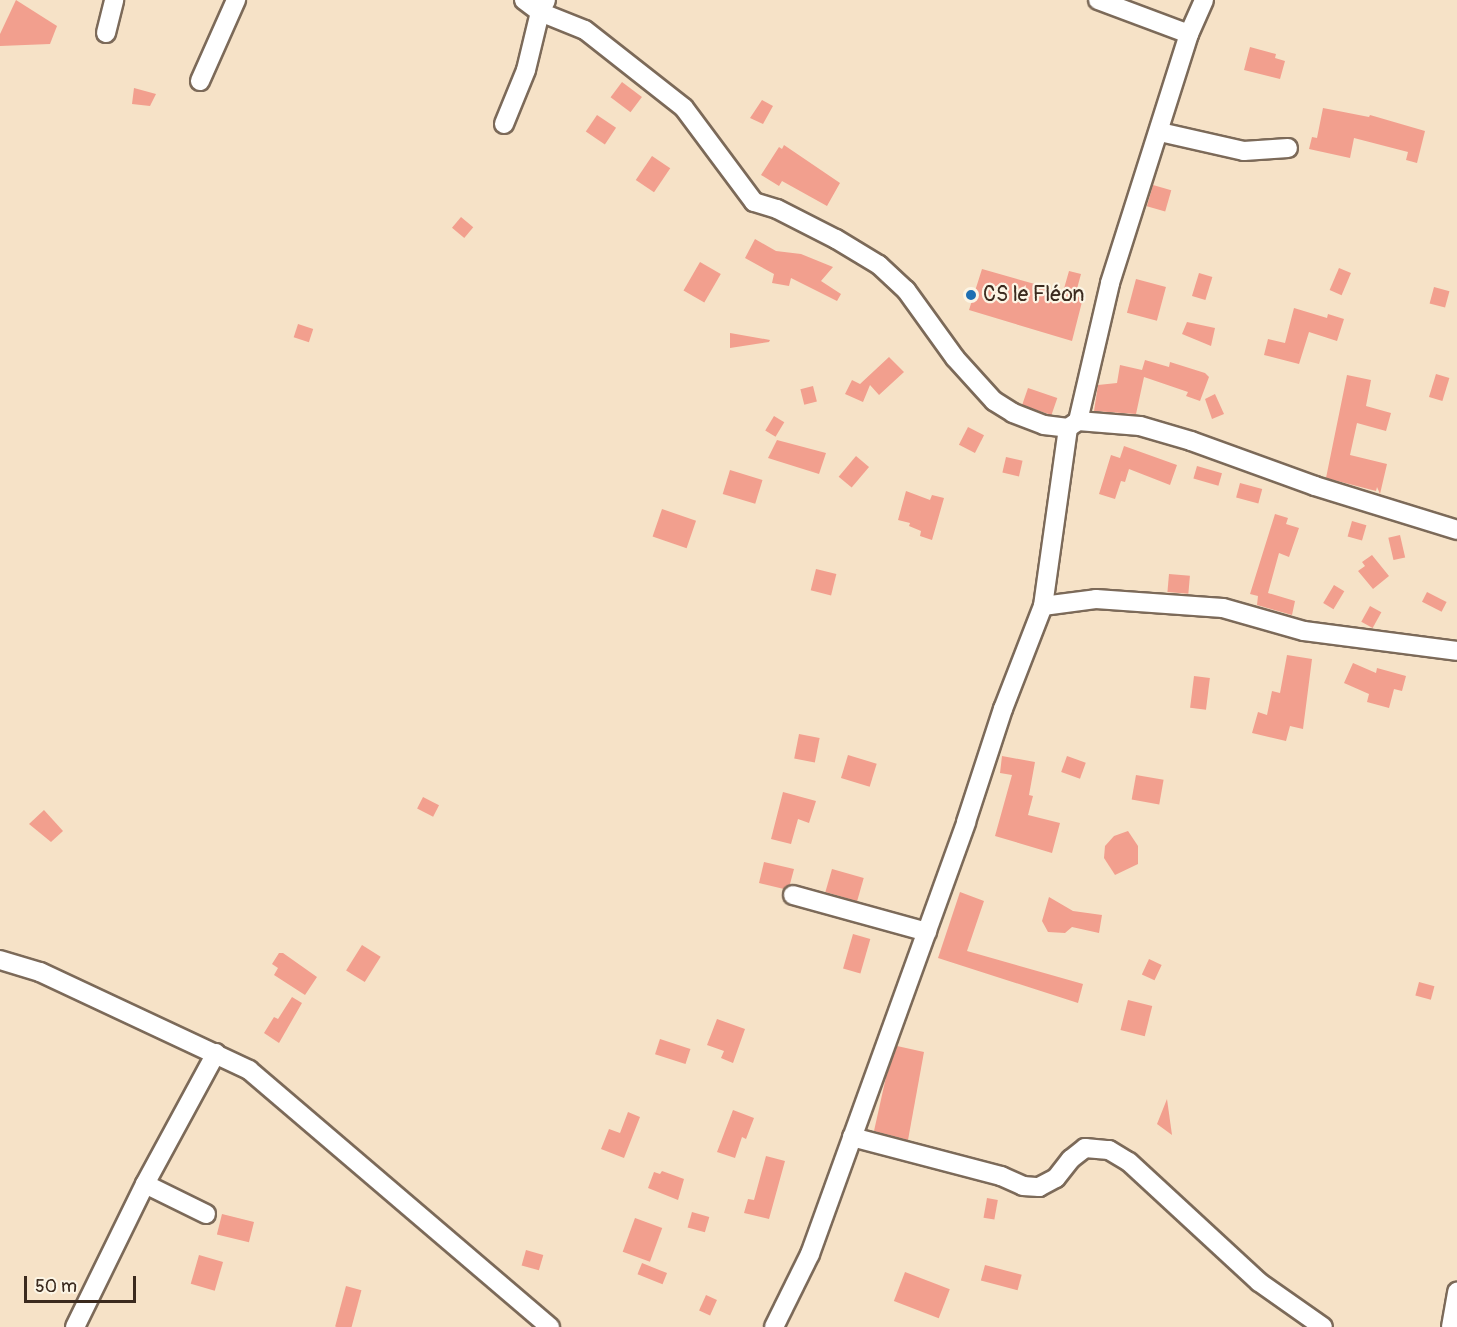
<!DOCTYPE html>
<html>
<head>
<meta charset="utf-8">
<style>
  body { margin:0 }
  #map { position:relative; width:1457px; height:1327px; overflow:hidden; background:#f6e2c7; font-family:Pangolin,sans-serif }
  div>[style] { position:absolute }
  [style*='--x'] { left:calc(var(--x)*1px); top:calc(var(--y)*1px); width:calc(var(--w)*1px); rotate:calc(var(--a)*1deg) }
  .building>* { inset:0; background:#f29f8e; transform-origin:0 0 }
  .roads { filter:drop-shadow(2px 0 #7c6a59) drop-shadow(-2px 0 #7c6a59) drop-shadow(0 2px #7c6a59) drop-shadow(0 -2px #7c6a59) }
  .minor>* { height:18px; margin:-9px; padding:0 9px; transform-origin:9px; border-radius:9px; background:#fff }
  .dots>* { width:16px; height:16px; translate:-50% -50%; box-sizing:border-box; border:3px solid #fcf5e5; border-radius:50% }
  span { translate:-50% -50%; white-space:nowrap; text-align:center; line-height:1.15; -webkit-text-stroke:4.5px #fcf5e5; paint-order:stroke }
  .poi-label { font-size:21px; color:#3b2a1e }
  .left { translate:0 -50%; text-align:left }
  .scale { position:absolute; left:24px; top:1276px; width:112px; height:27px; box-sizing:border-box; border:3px solid #3b2a1e; border-top:0; padding-left:8px; font-size:18px; line-height:21px; white-space:nowrap; color:#3b2a1e; -webkit-text-stroke:4px #fcf5e5; paint-order:stroke }
</style>
</head>
<body>
<div id="map">
  <div class="building">
    <i style="clip-path:polygon(16px 0,57px 26px,50px 44px,0 46px,0 34px)"></i>
    <i style="clip-path:polygon(1250px 47px,1276px 54px,1275px 58px,1285px 61px,1280px 79px,1244px 70px)"></i>
    <i style="left:622px;top:82px;width:25px;height:19px;rotate:37deg"></i>
    <i style="clip-path:polygon(134px 88px,156px 94px,150px 106px,132px 104px)"></i>
    <i style="clip-path:polygon(762px 100px,773px 106px,763px 124px,750px 118px)"></i>
    <i style="clip-path:polygon(1323px 108px,1369px 117px,1370px 115px,1425px 131px,1417px 163px,1406px 160px,1408px 152px,1354px 138px,1350px 158px,1309px 149px,1312px 137px,1317px 138px)"></i>
    <i style="left:597px;top:115px;width:23px;height:20px;rotate:34deg"></i>
    <i style="clip-path:polygon(784px 145px,840px 183px,827px 206px,782px 181px,779px 186px,761px 175px,779px 147px,782px 149px)"></i>
    <i style="left:652px;top:156px;width:22px;height:29px;rotate:34deg"></i>
    <i style="left:1153px;top:185px;width:19px;height:22px;rotate:16deg"></i>
    <i style="left:461px;top:217px;width:16px;height:14px;rotate:40deg"></i>
    <i style="clip-path:polygon(755px 239px,776px 251px,801px 254px,833px 267px,821px 281px,841px 294px,837px 301px,791px 278px,789px 286px,772px 283px,774px 274px,745px 258px)"></i>
    <i style="left:700px;top:262px;width:24px;height:33px;rotate:30deg"></i>
    <i style="left:1339px;top:268px;width:13px;height:24px;rotate:23deg"></i>
    <i style="clip-path:polygon(982px 269px,1063px 292px,1069px 271px,1081px 274px,1075px 296px,1083px 298px,1072px 341px,969px 310px)"></i>
    <i style="left:1199px;top:273px;width:14px;height:24px;rotate:17deg"></i>
    <i style="left:1136px;top:279px;width:31px;height:35px;rotate:15deg"></i>
    <i style="left:1434px;top:287px;width:16px;height:17px;rotate:15deg"></i>
    <i style="clip-path:polygon(1294px 308px,1327px 318px,1328px 314px,1344px 319px,1337px 341px,1309px 332px,1299px 364px,1264px 355px,1268px 339px,1285px 343px)"></i>
    <i style="clip-path:polygon(1187px 322px,1215px 328px,1211px 346px,1182px 334px)"></i>
    <i style="left:298px;top:324px;width:16px;height:14px;rotate:18deg"></i>
    <i style="clip-path:polygon(730px 333px,770px 340px,769px 342px,730px 348px)"></i>
    <i style="clip-path:polygon(889px 357px,904px 372px,879px 395px,870px 385px,863px 402px,845px 394px,852px 380px,860px 384px)"></i>
    <i style="clip-path:polygon(1145px 360px,1169px 367px,1170px 362px,1205px 373px,1209px 377px,1200px 401px,1186px 396px,1188px 392px,1144px 377px,1136px 414px,1094px 411px,1098px 385px,1117px 383px,1120px 365px,1142px 370px)"></i>
    <i style="left:1436px;top:374px;width:14px;height:24px;rotate:17deg"></i>
    <i style="clip-path:polygon(1347px 375px,1371px 380px,1366px 406px,1391px 413px,1386px 431px,1357px 423px,1350px 455px,1387px 464px,1380px 494px,1377px 487px,1376px 491px,1326px 478px)"></i>
    <i style="left:813px;top:386px;width:16px;height:13px;rotate:76deg"></i>
    <i style="left:1028px;top:388px;width:31px;height:18px;rotate:19deg"></i>
    <i style="clip-path:polygon(1215px 394px,1224px 414px,1212px 419px,1205px 399px)"></i>
    <i style="left:774px;top:416px;width:12px;height:17px;rotate:31deg"></i>
    <i style="left:968px;top:427px;width:18px;height:20px;rotate:27deg"></i>
    <i style="clip-path:polygon(777px 440px,826px 453px,819px 474px,768px 458px)"></i>
    <i style="clip-path:polygon(1124px 446px,1177px 465px,1170px 485px,1129px 469px,1125px 482px,1121px 481px,1115px 499px,1099px 494px,1111px 455px,1120px 458px)"></i>
    <i style="left:856px;top:456px;width:17px;height:27px;rotate:40deg"></i>
    <i style="left:1006px;top:457px;width:17px;height:16px;rotate:13deg"></i>
    <i style="left:1197px;top:466px;width:26px;height:13px;rotate:16deg"></i>
    <i style="left:730px;top:470px;width:34px;height:25px;rotate:17deg"></i>
    <i style="left:1240px;top:483px;width:23px;height:15px;rotate:15deg"></i>
    <i style="clip-path:polygon(906px 491px,930px 500px,932px 495px,944px 498px,932px 540px,920px 536px,921px 531px,909px 526px,910px 523px,898px 520px)"></i>
    <i style="left:662px;top:509px;width:36px;height:29px;rotate:19deg"></i>
    <i style="clip-path:polygon(1275px 514px,1288px 518px,1286px 524px,1299px 528px,1289px 557px,1279px 553px,1268px 593px,1295px 601px,1292px 615px,1257px 605px,1258px 596px,1250px 594px)"></i>
    <i style="left:1352px;top:521px;width:15px;height:16px;rotate:16deg"></i>
    <i style="left:1400px;top:535px;width:23px;height:12px;rotate:77deg"></i>
    <i style="clip-path:polygon(1372px 555px,1389px 576px,1373px 589px,1358px 571px,1365px 566px,1362px 562px)"></i>
    <i style="left:816px;top:569px;width:21px;height:22px;rotate:14deg"></i>
    <i style="left:1169px;top:574px;width:21px;height:18px;rotate:5deg"></i>
    <i style="left:1334px;top:585px;width:12px;height:21px;rotate:31deg"></i>
    <i style="left:1427px;top:592px;width:22px;height:11px;rotate:27deg"></i>
    <i style="left:1370px;top:606px;width:13px;height:18px;rotate:29deg"></i>
    <i style="clip-path:polygon(1287px 655px,1312px 659px,1303px 729px,1290px 726px,1286px 741px,1252px 733px,1258px 712px,1267px 715px,1272px 691px,1280px 693px)"></i>
    <i style="clip-path:polygon(1353px 663px,1376px 673px,1377px 668px,1406px 676px,1402px 691px,1394px 689px,1389px 708px,1367px 702px,1369px 694px,1344px 683px)"></i>
    <i style="left:1194px;top:676px;width:16px;height:32px;rotate:7deg"></i>
    <i style="left:799px;top:734px;width:21px;height:25px;rotate:11deg"></i>
    <i style="left:848px;top:755px;width:30px;height:24px;rotate:17deg"></i>
    <i style="clip-path:polygon(1002px 756px,1035px 762px,1029px 795px,1033px 796px,1028px 815px,1060px 823px,1052px 853px,995px 836px,1012px 775px,1000px 773px)"></i>
    <i style="left:1067px;top:756px;width:20px;height:17px;rotate:20deg"></i>
    <i style="left:1136px;top:775px;width:28px;height:25px;rotate:10deg"></i>
    <i style="clip-path:polygon(783px 792px,816px 801px,809px 823px,798px 819px,791px 844px,771px 839px)"></i>
    <i style="left:423px;top:797px;width:18px;height:13px;rotate:27deg"></i>
    <i style="clip-path:polygon(44px 810px,63px 831px,51px 842px,29px 824px)"></i>
    <i style="clip-path:polygon(1128px 831px,1138px 846px,1138px 864px,1115px 875px,1104px 858px,1105px 846px,1114px 836px)"></i>
    <i style="clip-path:polygon(764px 862px,794px 869px,790px 884px,784px 889px,759px 883px)"></i>
    <i style="left:832px;top:869px;width:33px;height:24px;rotate:16deg"></i>
    <i style="clip-path:polygon(960px 892px,984px 901px,967px 951px,1083px 984px,1078px 1003px,938px 958px)"></i>
    <i style="clip-path:polygon(1049px 897px,1073px 911px,1102px 915px,1099px 933px,1072px 927px,1065px 933px,1048px 932px,1042px 921px)"></i>
    <i style="left:853px;top:934px;width:18px;height:36px;rotate:16deg"></i>
    <i style="left:362px;top:945px;width:22px;height:30px;rotate:32deg"></i>
    <i style="clip-path:polygon(279px 953px,283px 953px,317px 977px,305px 995px,274px 975px,278px 968px,272px 964px)"></i>
    <i style="left:1149px;top:959px;width:14px;height:17px;rotate:25deg"></i>
    <i style="left:1419px;top:982px;width:16px;height:14px;rotate:15deg"></i>
    <i style="clip-path:polygon(292px 997px,302px 1003px,279px 1043px,264px 1033px,274px 1017px,278px 1019px)"></i>
    <i style="left:1128px;top:1000px;width:25px;height:31px;rotate:14deg"></i>
    <i style="clip-path:polygon(717px 1019px,745px 1029px,733px 1063px,721px 1058px,724px 1051px,707px 1045px)"></i>
    <i style="left:660px;top:1039px;width:32px;height:16px;rotate:18deg"></i>
    <i style="clip-path:polygon(897px 1046px,924px 1052px,908px 1140px,874px 1131px,886px 1077px)"></i>
    <i style="clip-path:polygon(1167px 1099px,1172px 1135px,1157px 1124px)"></i>
    <i style="clip-path:polygon(733px 1110px,754px 1118px,746px 1139px,742px 1137px,735px 1158px,717px 1152px)"></i>
    <i style="clip-path:polygon(628px 1112px,640px 1117px,624px 1158px,601px 1149px,609px 1129px,620px 1133px)"></i>
    <i style="clip-path:polygon(766px 1156px,785px 1161px,769px 1219px,744px 1213px,748px 1199px,754px 1200px)"></i>
    <i style="clip-path:polygon(662px 1171px,684px 1179px,678px 1200px,648px 1188px,654px 1172px,660px 1174px)"></i>
    <i style="left:987px;top:1198px;width:11px;height:20px;rotate:10deg"></i>
    <i style="left:692px;top:1212px;width:18px;height:16px;rotate:16deg"></i>
    <i style="left:222px;top:1214px;width:33px;height:21px;rotate:14deg"></i>
    <i style="left:635px;top:1218px;width:29px;height:36px;rotate:20deg"></i>
    <i style="left:526px;top:1250px;width:18px;height:16px;rotate:16deg"></i>
    <i style="left:199px;top:1255px;width:25px;height:30px;rotate:16deg"></i>
    <i style="left:642px;top:1263px;width:27px;height:12px;rotate:22deg"></i>
    <i style="left:985px;top:1265px;width:38px;height:16px;rotate:15deg"></i>
    <i style="left:905px;top:1272px;width:48px;height:31px;rotate:21deg"></i>
    <i style="left:346px;top:1286px;width:16px;height:42px;rotate:15deg"></i>
    <i style="left:706px;top:1295px;width:12px;height:17px;rotate:24deg"></i>
  </div>
  <div class="roads">
    <div class="minor">
      <i style="--x:524;--y:0;--w:20;--a:37"></i>
      <i style="--x:540;--y:12;--w:48;--a:21.8"></i>
      <i style="--x:585;--y:30;--w:126;--a:38.2"></i>
      <i style="--x:684;--y:108;--w:117;--a:53.3"></i>
      <i style="--x:754;--y:202;--w:24;--a:17"></i>
      <i style="--x:777;--y:209;--w:66;--a:27"></i>
      <i style="--x:836;--y:239;--w:50;--a:31.2"></i>
      <i style="--x:879;--y:265;--w:37;--a:43"></i>
      <i style="--x:906;--y:290;--w:84;--a:54.2"></i>
      <i style="--x:955;--y:358;--w:58;--a:47.8"></i>
      <i style="--x:994;--y:401;--w:22;--a:32"></i>
      <i style="--x:1013;--y:413;--w:33;--a:21"></i>
      <i style="--x:1044;--y:425;--w:24;--a:7"></i>
      <i style="--x:1098;--y:0;--w:97;--a:20.5"></i>
      <i style="--x:106;--y:33;--w:34;--a:-76"></i>
      <i style="--x:200;--y:81;--w:89;--a:-66"></i>
      <i style="--x:504;--y:124;--w:58;--a:-67.8"></i>
      <i style="--x:526;--y:70;--w:60;--a:-76.4"></i>
      <i style="--x:540;--y:12;--w:13;--a:-63"></i>
      <i style="--x:1160;--y:132;--w:86;--a:12.7"></i>
      <i style="--x:1244;--y:151;--w:44;--a:-3.9"></i>
      <i style="--x:1078;--y:421;--w:62;--a:4.6"></i>
      <i style="--x:1140;--y:426;--w:53;--a:16.4"></i>
      <i style="--x:1191;--y:441;--w:132;--a:19.9"></i>
      <i style="--x:1315;--y:486;--w:149;--a:17.2"></i>
      <i style="--x:1043;--y:606;--w:53;--a:-7.5"></i>
      <i style="--x:1096;--y:599;--w:127;--a:4.1"></i>
      <i style="--x:1223;--y:608;--w:84;--a:15.9"></i>
      <i style="--x:1304;--y:631;--w:154;--a:7.4"></i>
      <i style="--x:793;--y:895;--w:139;--a:15.4"></i>
      <i style="--x:0;--y:960;--w:42;--a:16.7"></i>
      <i style="--x:40;--y:972;--w:231;--a:25.1"></i>
      <i style="--x:249;--y:1070;--w:396;--a:40.5"></i>
      <i style="--x:852;--y:1137;--w:154;--a:14.7"></i>
      <i style="--x:1001;--y:1176;--w:24;--a:24"></i>
      <i style="--x:1023;--y:1186;--w:16;--a:4"></i>
      <i style="--x:1039;--y:1187;--w:19;--a:-28"></i>
      <i style="--x:1056;--y:1178;--w:24;--a:-52"></i>
      <i style="--x:1071;--y:1159;--w:18;--a:-38"></i>
      <i style="--x:1085;--y:1148;--w:24;--a:5"></i>
      <i style="--x:1109;--y:1150;--w:23;--a:31"></i>
      <i style="--x:1129;--y:1162;--w:177;--a:42.7"></i>
      <i style="--x:1259;--y:1282;--w:78;--a:35.1"></i>
      <i style="--x:145;--y:1184;--w:68;--a:26.2"></i>
      <i style="--x:75;--y:1327;--w:159;--a:-63.9"></i>
      <i style="--x:145;--y:1184;--w:149;--a:-61.5"></i>
      <i style="--x:774;--y:1327;--w:81;--a:-63.7"></i>
      <i style="--x:810;--y:1254;--w:459;--a:-70.1"></i>
      <i style="--x:966;--y:822;--w:119;--a:-71.9"></i>
      <i style="--x:1003;--y:709;--w:110;--a:-68.8"></i>
      <i style="--x:1043;--y:606;--w:180;--a:-82"></i>
      <i style="--x:1068;--y:428;--w:12;--a:-35"></i>
      <i style="--x:1078;--y:421;--w:142;--a:-76.9"></i>
      <i style="--x:1110;--y:283;--w:261;--a:-72.4"></i>
      <i style="--x:1189;--y:34;--w:37;--a:-66"></i>
      <i style="--x:1451;--y:1327;--w:36;--a:-80"></i>
    </div>
  </div>
  <div class="dots">
    <i style="left:971px;top:295px;background:#1f6fb2"></i>
  </div>
  <div class="poi-label">
    <span class="left" style="left:983px;top:295px">CS le Fléon</span>
  </div>
  <div class="scale">50 m</div>
</div>
</body>
</html>
